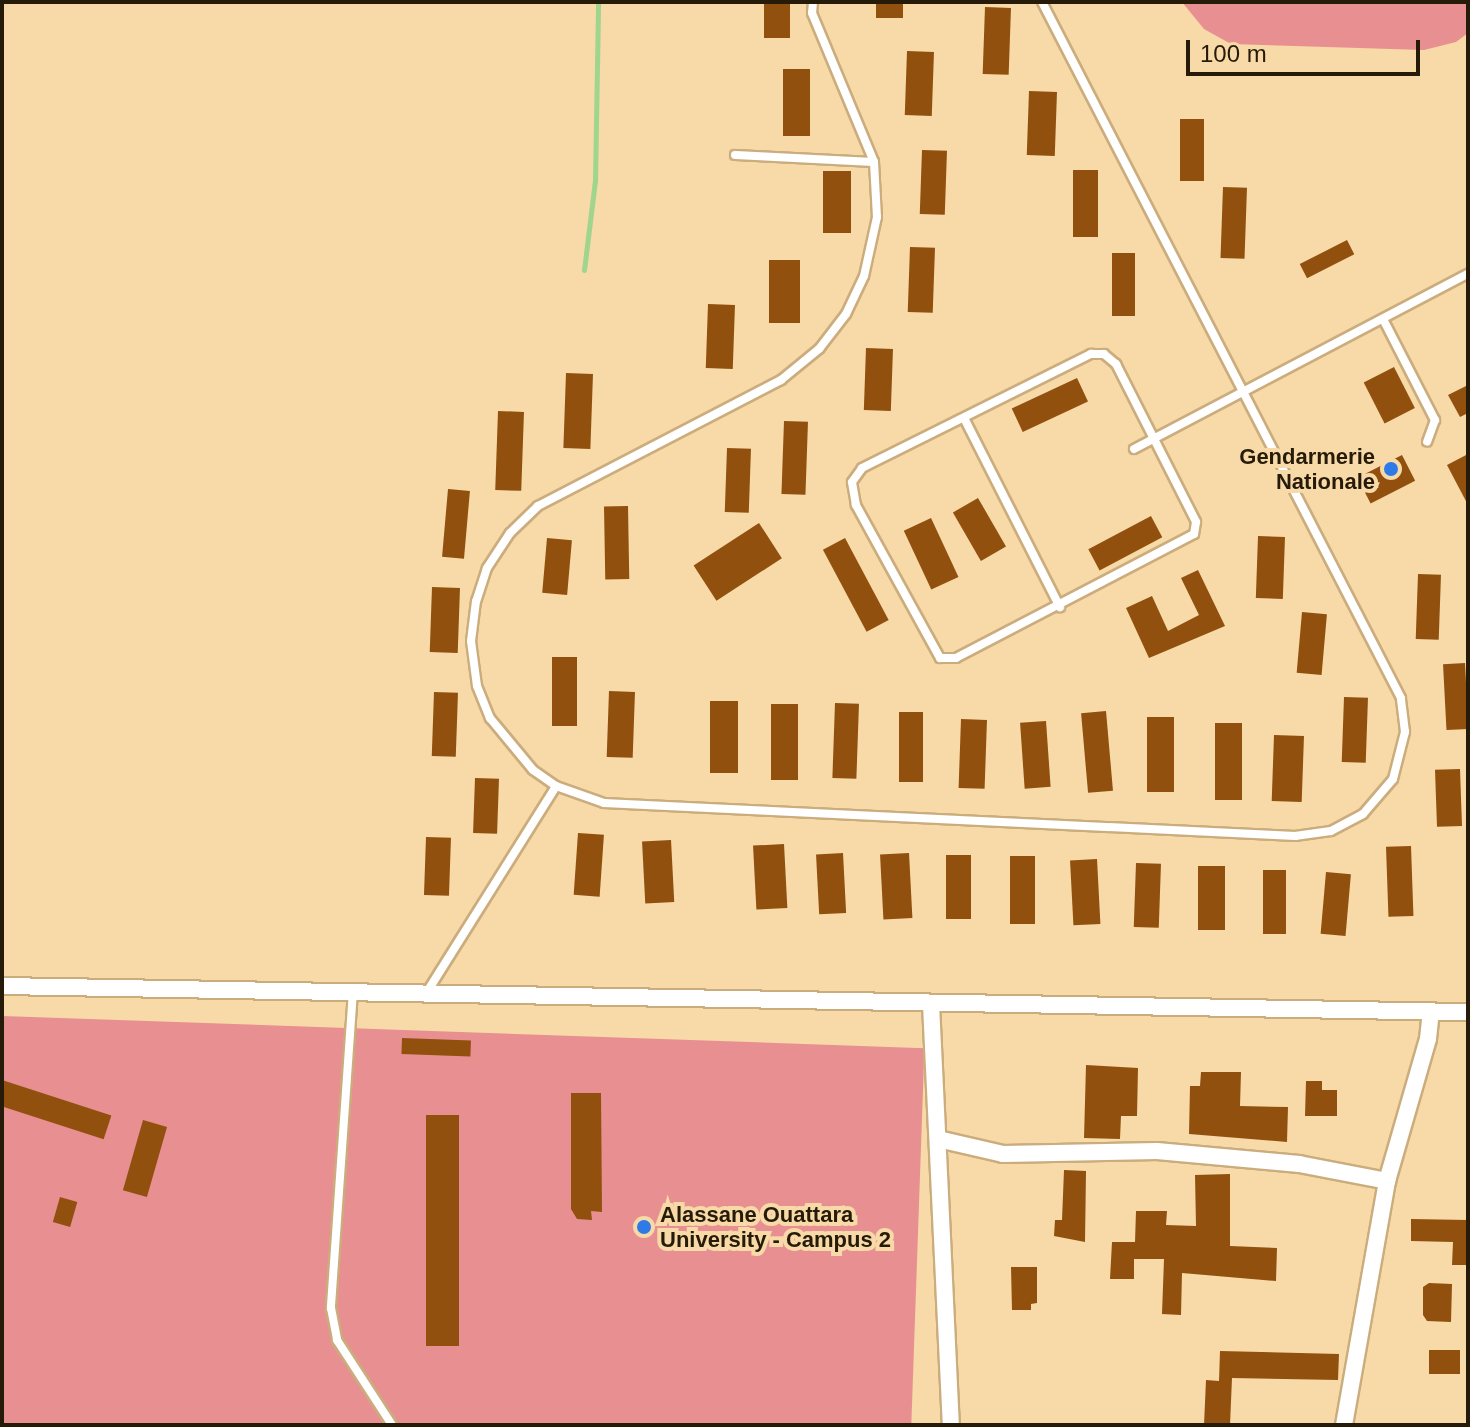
<!DOCTYPE html>
<html>
<head>
<meta charset="utf-8">
<style>
  body { margin:0 }
  #map { position:relative; width:1470px; height:1427px; overflow:hidden; background:#f8d9a8; font-family:Helvetica,sans-serif }
  div>[style] { position:absolute }
  [style*='--x'] { left:calc(var(--x)*1px); top:calc(var(--y)*1px); width:calc(var(--w)*1px); rotate:calc(var(--a)*1deg) }
  .green>* { inset:0; background:#e88f91; transform-origin:0 0 }
  .stream>* { height:5px; margin:-2.5px; padding:0 2.5px; transform-origin:2.5px; border-radius:2.5px; background:#9fd58d }
  .building>* { inset:0; background:#91500e; transform-origin:0 0 }
  .roads { filter:drop-shadow(2px 0 #cbad7d) drop-shadow(-2px 0 #cbad7d) drop-shadow(0 2px #cbad7d) drop-shadow(0 -2px #cbad7d) }
  .service>* { height:8px; margin:-4px; padding:0 4px; transform-origin:4px; border-radius:4px; background:#fff }
  .minor>* { height:16px; margin:-8px; padding:0 8px; transform-origin:8px; border-radius:8px; background:#fff }
  .dots>* { width:22px; height:22px; translate:-50% -50%; box-sizing:border-box; border:4px solid #f8d9a8; border-radius:50% }
  span { translate:-50% -50%; white-space:nowrap; text-align:center; line-height:1.15; -webkit-text-stroke:8px #f8d9a8; paint-order:stroke }
  .poi-label { font-size:22px; color:#261b08; font-weight:700 }
  .right { translate:-100% -50%; text-align:right }
  .left { translate:0 -50%; text-align:left }
  .frame { position:absolute; inset:0; border:4px solid #261b08; pointer-events:none }
  .scale { position:absolute; left:1186px; top:40px; width:234px; height:36px; box-sizing:border-box; border:4px solid #261b08; border-top:0; padding-left:10px; font-size:24px; line-height:28px; white-space:nowrap; color:#261b08; -webkit-text-stroke:6px #f8d9a8; paint-order:stroke }
</style>
</head>
<body>
<div id="map">
  <div class="green">
    <i style="clip-path:polygon(1182px 2px,1468px 2px,1468px 33px,1456px 42px,1424px 50px,1231px 44px,1204px 29px)"></i>
    <i style="left:2px;top:1016px;width:923px;height:409px;rotate:2deg"></i>
  </div>
  <div class="stream">
    <i style="--x:584;--y:270;--w:90;--a:-83"></i>
    <i style="--x:595;--y:181;--w:179;--a:-89"></i>
  </div>
  <div class="building">
    <i style="left:764px;top:2px;width:26px;height:36px"></i>
    <i style="left:876px;top:2px;width:27px;height:16px"></i>
    <i style="left:985px;top:7px;width:26px;height:67px;rotate:2deg"></i>
    <i style="left:907px;top:51px;width:27px;height:64px;rotate:2deg"></i>
    <i style="left:783px;top:69px;width:27px;height:67px"></i>
    <i style="left:1029px;top:91px;width:28px;height:64px;rotate:2deg"></i>
    <i style="left:1180px;top:119px;width:24px;height:62px"></i>
    <i style="left:922px;top:150px;width:25px;height:64px;rotate:2deg"></i>
    <i style="left:1073px;top:170px;width:25px;height:67px"></i>
    <i style="left:823px;top:171px;width:28px;height:62px"></i>
    <i style="left:1223px;top:187px;width:24px;height:71px;rotate:2deg"></i>
    <i style="left:1347px;top:240px;width:16px;height:53px;rotate:63deg"></i>
    <i style="left:910px;top:247px;width:25px;height:65px;rotate:2deg"></i>
    <i style="left:1112px;top:253px;width:23px;height:63px"></i>
    <i style="left:800px;top:260px;width:63px;height:31px;rotate:90deg"></i>
    <i style="left:708px;top:304px;width:27px;height:64px;rotate:2deg"></i>
    <i style="left:866px;top:348px;width:27px;height:62px;rotate:2deg"></i>
    <i style="left:1394px;top:367px;width:46px;height:34px;rotate:63deg"></i>
    <i style="left:566px;top:373px;width:27px;height:75px;rotate:2deg"></i>
    <i style="left:1077px;top:378px;width:26px;height:72px;rotate:65deg"></i>
    <i style="clip-path:polygon(1468px 385px,1468px 413px,1460px 417px,1448px 395px)"></i>
    <i style="left:498px;top:411px;width:26px;height:79px;rotate:2deg"></i>
    <i style="left:784px;top:421px;width:24px;height:73px;rotate:2deg"></i>
    <i style="left:727px;top:448px;width:24px;height:64px;rotate:2deg"></i>
    <i style="clip-path:polygon(1468px 454px,1468px 505px,1447px 465px)"></i>
    <i style="left:1402px;top:455px;width:29px;height:50px;rotate:63deg"></i>
    <i style="left:448px;top:489px;width:22px;height:68px;rotate:5deg"></i>
    <i style="left:978px;top:498px;width:56px;height:29px;rotate:60deg"></i>
    <i style="left:628px;top:506px;width:73px;height:24px;rotate:89deg"></i>
    <i style="left:1151px;top:516px;width:24px;height:71px;rotate:62deg"></i>
    <i style="left:931px;top:518px;width:65px;height:30px;rotate:65deg"></i>
    <i style="left:759px;top:523px;width:42px;height:78px;rotate:57deg"></i>
    <i style="left:1258px;top:536px;width:27px;height:62px;rotate:2deg"></i>
    <i style="left:547px;top:538px;width:25px;height:55px;rotate:5deg"></i>
    <i style="left:845px;top:538px;width:93px;height:25px;rotate:62deg"></i>
    <i style="clip-path:polygon(1198px 570px,1225px 626px,1149px 658px,1126px 608px,1152px 596px,1168px 631px,1199px 615px,1181px 578px)"></i>
    <i style="left:1418px;top:574px;width:23px;height:65px;rotate:2deg"></i>
    <i style="left:432px;top:587px;width:28px;height:65px;rotate:2deg"></i>
    <i style="left:1302px;top:612px;width:25px;height:61px;rotate:5deg"></i>
    <i style="left:552px;top:657px;width:25px;height:69px"></i>
    <i style="left:1465px;top:663px;width:66px;height:22px;rotate:87deg"></i>
    <i style="left:609px;top:691px;width:26px;height:66px;rotate:2deg"></i>
    <i style="left:434px;top:692px;width:24px;height:64px;rotate:2deg"></i>
    <i style="left:1344px;top:697px;width:24px;height:65px;rotate:2deg"></i>
    <i style="left:710px;top:701px;width:28px;height:72px"></i>
    <i style="left:835px;top:703px;width:24px;height:75px;rotate:2deg"></i>
    <i style="left:771px;top:704px;width:27px;height:76px"></i>
    <i style="left:1106px;top:711px;width:80px;height:25px;rotate:85deg"></i>
    <i style="left:899px;top:712px;width:24px;height:70px"></i>
    <i style="left:1147px;top:717px;width:27px;height:75px"></i>
    <i style="left:961px;top:719px;width:26px;height:69px;rotate:2deg"></i>
    <i style="left:1046px;top:721px;width:66px;height:26px;rotate:86deg"></i>
    <i style="left:1215px;top:723px;width:27px;height:77px"></i>
    <i style="left:1274px;top:735px;width:30px;height:66px;rotate:2deg"></i>
    <i style="left:1460px;top:769px;width:57px;height:25px;rotate:88deg"></i>
    <i style="left:475px;top:778px;width:24px;height:55px;rotate:2deg"></i>
    <i style="left:578px;top:833px;width:26px;height:62px;rotate:4deg"></i>
    <i style="left:426px;top:837px;width:25px;height:58px;rotate:2deg"></i>
    <i style="left:671px;top:840px;width:62px;height:29px;rotate:87deg"></i>
    <i style="left:784px;top:844px;width:64px;height:31px;rotate:87deg"></i>
    <i style="left:1411px;top:846px;width:70px;height:25px;rotate:88deg"></i>
    <i style="left:843px;top:853px;width:60px;height:27px;rotate:87deg"></i>
    <i style="left:909px;top:853px;width:65px;height:29px;rotate:87deg"></i>
    <i style="left:946px;top:855px;width:25px;height:64px"></i>
    <i style="left:1010px;top:856px;width:25px;height:68px"></i>
    <i style="left:1097px;top:859px;width:65px;height:27px;rotate:87deg"></i>
    <i style="left:1136px;top:863px;width:25px;height:64px;rotate:2deg"></i>
    <i style="left:1198px;top:866px;width:27px;height:64px"></i>
    <i style="left:1263px;top:870px;width:23px;height:64px"></i>
    <i style="left:1326px;top:872px;width:25px;height:62px;rotate:5deg"></i>
    <i style="left:402px;top:1038px;width:69px;height:16px;rotate:2deg"></i>
    <i style="clip-path:polygon(1086px 1065px,1138px 1068px,1137px 1116px,1121px 1116px,1120px 1139px,1084px 1138px)"></i>
    <i style="clip-path:polygon(1201px 1072px,1241px 1072px,1240px 1106px,1288px 1107px,1287px 1142px,1189px 1134px,1190px 1086px,1200px 1086px)"></i>
    <i style="left:2px;top:1080px;width:115px;height:25px;rotate:18deg"></i>
    <i style="clip-path:polygon(1306px 1081px,1322px 1081px,1322px 1090px,1337px 1090px,1337px 1116px,1305px 1116px)"></i>
    <i style="clip-path:polygon(571px 1093px,601px 1093px,602px 1212px,591px 1211px,592px 1220px,577px 1219px,571px 1209px)"></i>
    <i style="left:426px;top:1115px;width:33px;height:231px"></i>
    <i style="left:143px;top:1120px;width:25px;height:73px;rotate:16deg"></i>
    <i style="clip-path:polygon(1064px 1170px,1086px 1171px,1085px 1242px,1054px 1236px,1055px 1220px,1062px 1220px)"></i>
    <i style="clip-path:polygon(1230px 1174px,1230px 1246px,1277px 1248px,1276px 1281px,1182px 1273px,1181px 1315px,1162px 1314px,1164px 1259px,1134px 1259px,1134px 1279px,1110px 1279px,1112px 1242px,1135px 1242px,1136px 1211px,1167px 1211px,1166px 1225px,1196px 1226px,1195px 1175px)"></i>
    <i style="left:60px;top:1197px;width:18px;height:26px;rotate:16deg"></i>
    <i style="clip-path:polygon(1411px 1219px,1468px 1220px,1468px 1265px,1452px 1265px,1453px 1242px,1411px 1241px)"></i>
    <i style="clip-path:polygon(1011px 1267px,1037px 1267px,1037px 1303px,1031px 1304px,1031px 1310px,1012px 1310px)"></i>
    <i style="clip-path:polygon(1429px 1283px,1452px 1284px,1451px 1322px,1427px 1321px,1423px 1315px,1423px 1287px)"></i>
    <i style="left:1429px;top:1350px;width:31px;height:24px"></i>
    <i style="clip-path:polygon(1220px 1351px,1339px 1354px,1338px 1380px,1232px 1378px,1230px 1425px,1204px 1425px,1206px 1380px,1219px 1381px)"></i>
  </div>
  <div class="roads">
    <div class="service">
      <i style="--x:813;--y:2;--w:11;--a:95"></i>
      <i style="--x:812;--y:13;--w:161;--a:67.4"></i>
      <i style="--x:874;--y:162;--w:55;--a:86.9"></i>
      <i style="--x:877;--y:217;--w:60;--a:102.4"></i>
      <i style="--x:864;--y:276;--w:42;--a:115.3"></i>
      <i style="--x:846;--y:314;--w:44;--a:127.6"></i>
      <i style="--x:819;--y:349;--w:49;--a:140.8"></i>
      <i style="--x:781;--y:380;--w:274;--a:152.6"></i>
      <i style="--x:538;--y:506;--w:39;--a:136"></i>
      <i style="--x:510;--y:533;--w:42;--a:123.3"></i>
      <i style="--x:487;--y:568;--w:35;--a:108"></i>
      <i style="--x:476;--y:601;--w:40;--a:97.1"></i>
      <i style="--x:471;--y:641;--w:45;--a:82.4"></i>
      <i style="--x:477;--y:686;--w:35;--a:68"></i>
      <i style="--x:490;--y:718;--w:67;--a:50.4"></i>
      <i style="--x:533;--y:770;--w:28;--a:35"></i>
      <i style="--x:556;--y:786;--w:51;--a:19.5"></i>
      <i style="--x:604;--y:803;--w:692;--a:2.73"></i>
      <i style="--x:1295;--y:836;--w:36;--a:-8"></i>
      <i style="--x:1331;--y:831;--w:36;--a:-28"></i>
      <i style="--x:1363;--y:814;--w:46;--a:-49.4"></i>
      <i style="--x:1393;--y:779;--w:49;--a:-75.7"></i>
      <i style="--x:1405;--y:732;--w:34;--a:-97"></i>
      <i style="--x:1401;--y:698;--w:783;--a:-117.28"></i>
      <i style="--x:735;--y:155;--w:139;--a:2.9"></i>
      <i style="--x:1383;--y:319;--w:114;--a:62.8"></i>
      <i style="--x:1435;--y:420;--w:23;--a:110"></i>
      <i style="--x:1091;--y:354;--w:13;--a:0"></i>
      <i style="--x:1104;--y:354;--w:16;--a:40"></i>
      <i style="--x:1116;--y:364;--w:177;--a:63.1"></i>
      <i style="--x:1196;--y:522;--w:12;--a:99"></i>
      <i style="--x:1194;--y:534;--w:268;--a:152.5"></i>
      <i style="--x:956;--y:658;--w:16;--a:180"></i>
      <i style="--x:940;--y:658;--w:175;--a:-118.8"></i>
      <i style="--x:856;--y:505;--w:23;--a:-100"></i>
      <i style="--x:852;--y:482;--w:17;--a:-54"></i>
      <i style="--x:862;--y:468;--w:256;--a:-26.5"></i>
      <i style="--x:965;--y:420;--w:210;--a:63.1"></i>
      <i style="--x:1134;--y:449;--w:377;--a:-27.7"></i>
      <i style="--x:353;--y:991;--w:318;--a:94"></i>
      <i style="--x:331;--y:1308;--w:33;--a:79"></i>
      <i style="--x:337;--y:1340;--w:101;--a:57.1"></i>
      <i style="--x:427;--y:992;--w:243;--a:-57.9"></i>
    </div>
    <div class="minor">
      <i style="--x:2;--y:986;--w:1466;--a:1.02"></i>
      <i style="--x:931;--y:1004;--w:421;--a:87.3"></i>
      <i style="--x:938;--y:1139;--w:67;--a:13"></i>
      <i style="--x:1003;--y:1154;--w:154;--a:-1.1"></i>
      <i style="--x:1157;--y:1151;--w:143;--a:5.2"></i>
      <i style="--x:1299;--y:1164;--w:90;--a:10.9"></i>
      <i style="--x:1344;--y:1425;--w:248;--a:-80"></i>
      <i style="--x:1387;--y:1181;--w:148;--a:-73.9"></i>
      <i style="--x:1428;--y:1039;--w:27;--a:-84"></i>
    </div>
  </div>
  <div class="dots">
    <i style="left:1391px;top:469px;background:#2e7ae6"></i>
    <i style="left:644px;top:1227px;background:#2e7ae6"></i>
  </div>
  <div class="poi-label">
    <span class="right" style="left:1375px;top:469px">Gendarmerie<br>Nationale</span>
    <span class="left" style="left:660px;top:1227px">Alassane Ouattara<br>University - Campus 2</span>
  </div>
  <div class="frame"></div>
  <div class="scale">100 m</div>
</div>
</body>
</html>
